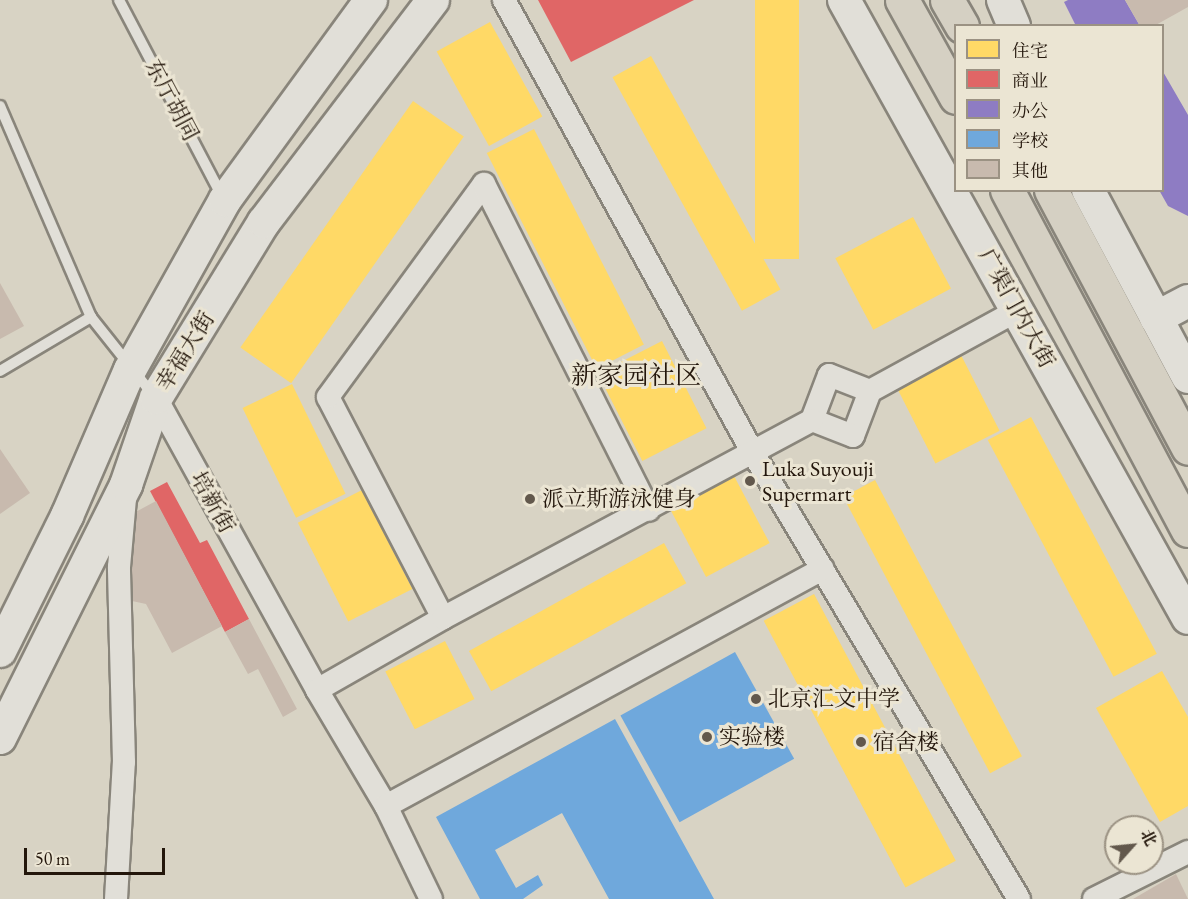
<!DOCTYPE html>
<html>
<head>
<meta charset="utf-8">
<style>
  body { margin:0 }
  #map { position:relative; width:1188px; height:899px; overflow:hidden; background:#d8d3c4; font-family:"EB Garamond","Noto Serif SC",serif }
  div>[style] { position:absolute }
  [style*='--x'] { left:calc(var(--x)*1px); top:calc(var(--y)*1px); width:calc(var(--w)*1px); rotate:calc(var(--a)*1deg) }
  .homes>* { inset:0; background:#ffd966; transform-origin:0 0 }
  .shops>* { inset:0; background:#e06666 }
  .offices>* { inset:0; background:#8e7cc3 }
  .schools>* { inset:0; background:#6fa8dc; transform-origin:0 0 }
  .building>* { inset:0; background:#c8baae }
  .roads { filter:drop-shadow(2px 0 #89857b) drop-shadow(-2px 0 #89857b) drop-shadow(0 2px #89857b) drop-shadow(0 -2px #89857b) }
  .lane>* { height:10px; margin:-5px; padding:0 5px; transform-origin:5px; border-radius:5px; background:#e1dfd8 }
  .street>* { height:22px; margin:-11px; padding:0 11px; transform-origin:11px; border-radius:11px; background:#e1dfd8 }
  .secondary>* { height:32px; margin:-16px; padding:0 16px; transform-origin:16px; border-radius:16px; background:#e1dfd8 }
  .primary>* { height:33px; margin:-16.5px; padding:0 16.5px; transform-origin:16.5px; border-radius:16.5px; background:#d5d0c3 }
  .dots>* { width:16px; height:16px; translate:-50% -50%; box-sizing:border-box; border:3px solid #ebe5d3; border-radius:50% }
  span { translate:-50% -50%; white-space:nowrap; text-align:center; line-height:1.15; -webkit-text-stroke:6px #ebe5d3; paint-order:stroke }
  .street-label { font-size:22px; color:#23160b }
  .poi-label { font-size:22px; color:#23160b }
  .left { translate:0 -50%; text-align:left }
  .quarter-label { font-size:26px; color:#23160b }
  .legend { position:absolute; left:954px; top:24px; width:210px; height:168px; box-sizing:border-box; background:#ebe5d3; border:2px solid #9b9283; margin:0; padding:8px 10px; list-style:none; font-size:18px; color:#23160b }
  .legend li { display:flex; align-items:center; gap:12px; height:30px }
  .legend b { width:30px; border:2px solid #9b9283 }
  .north { position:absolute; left:1104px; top:815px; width:60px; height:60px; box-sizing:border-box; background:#ebe5d3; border:2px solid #9b9283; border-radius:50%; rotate:63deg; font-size:16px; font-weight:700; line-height:24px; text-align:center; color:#23160b }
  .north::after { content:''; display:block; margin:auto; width:21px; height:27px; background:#62584c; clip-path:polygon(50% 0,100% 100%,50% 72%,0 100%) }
  .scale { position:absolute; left:24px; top:848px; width:141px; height:27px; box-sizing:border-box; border:3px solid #23160b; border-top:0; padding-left:8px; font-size:18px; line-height:21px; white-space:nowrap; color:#23160b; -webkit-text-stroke:4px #ebe5d3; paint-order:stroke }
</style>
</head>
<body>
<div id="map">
  <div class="homes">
    <i style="left:755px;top:0;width:44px;height:259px"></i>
    <i style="left:490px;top:22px;width:108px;height:61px;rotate:61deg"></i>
    <i style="left:651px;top:56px;width:267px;height:44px;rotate:61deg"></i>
    <i style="left:413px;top:101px;width:62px;height:301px;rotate:35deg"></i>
    <i style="left:534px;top:129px;width:242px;height:53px;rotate:63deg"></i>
    <i style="left:913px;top:217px;width:81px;height:88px;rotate:62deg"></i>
    <i style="left:662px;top:341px;width:98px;height:72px;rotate:63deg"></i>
    <i style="left:961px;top:355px;width:85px;height:72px;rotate:63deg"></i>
    <i style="left:292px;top:384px;width:122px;height:55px;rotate:64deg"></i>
    <i style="left:1031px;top:417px;width:268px;height:49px;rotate:62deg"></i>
    <i style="left:734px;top:476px;width:76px;height:72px;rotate:62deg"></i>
    <i style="left:875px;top:480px;width:313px;height:36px;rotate:62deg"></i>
    <i style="left:362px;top:490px;width:111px;height:72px;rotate:63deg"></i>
    <i style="left:664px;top:543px;width:46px;height:223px;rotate:61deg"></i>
    <i style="left:814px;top:594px;width:302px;height:57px;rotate:62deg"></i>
    <i style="left:445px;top:641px;width:65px;height:67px;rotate:63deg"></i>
    <i style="clip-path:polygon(1162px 671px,1188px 717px,1188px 806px,1160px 822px,1096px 708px)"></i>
  </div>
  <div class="shops">
    <i style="clip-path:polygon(538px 0,694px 0,571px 62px)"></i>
    <i style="clip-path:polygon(167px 482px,200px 543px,207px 540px,249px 619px,225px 632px,150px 491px)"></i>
  </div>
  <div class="offices">
    <i style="clip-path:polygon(1068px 0,1125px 0,1140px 26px,1076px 26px,1064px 2px)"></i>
    <i style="clip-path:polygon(1162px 70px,1188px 115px,1188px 216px,1168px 206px,1159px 190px,1162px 190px)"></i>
  </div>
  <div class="schools">
    <i style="left:735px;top:652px;width:122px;height:131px;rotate:61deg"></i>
    <i style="clip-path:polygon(615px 719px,714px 899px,609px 899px,562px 813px,495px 850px,516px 888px,538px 875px,543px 885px,523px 899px,480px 899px,436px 817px)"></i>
  </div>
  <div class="building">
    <i style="clip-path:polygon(1125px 0,1188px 0,1188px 7px,1154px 26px,1140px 26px)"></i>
    <i style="clip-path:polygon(0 283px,24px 326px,0 339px)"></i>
    <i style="clip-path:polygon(0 449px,30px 493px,0 514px)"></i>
    <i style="clip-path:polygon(156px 501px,222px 626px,172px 653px,146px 604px,132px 601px,130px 515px)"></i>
    <i style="clip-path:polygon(249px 619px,297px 709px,283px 717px,258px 669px,248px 674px,225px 632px)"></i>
    <i style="clip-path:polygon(1176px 874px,1188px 899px,1133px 899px)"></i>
  </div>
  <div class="roads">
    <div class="lane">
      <i style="--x:119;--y:0;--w:221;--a:62.3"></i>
      <i style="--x:0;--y:106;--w:230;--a:66.7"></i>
      <i style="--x:91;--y:317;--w:100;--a:51.5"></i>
      <i style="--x:0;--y:371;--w:106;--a:-30.7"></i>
    </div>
    <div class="street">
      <i style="--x:504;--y:0;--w:517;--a:61.2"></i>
      <i style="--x:753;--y:453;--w:519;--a:59.19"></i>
      <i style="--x:829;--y:375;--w:44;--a:21.3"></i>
      <i style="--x:870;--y:391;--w:48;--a:110.7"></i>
      <i style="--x:853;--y:436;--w:44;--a:-158.7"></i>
      <i style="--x:812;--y:420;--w:48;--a:-69.3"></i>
      <i style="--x:870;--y:391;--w:169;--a:-28.7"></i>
      <i style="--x:156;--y:398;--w:333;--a:61.1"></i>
      <i style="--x:317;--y:690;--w:135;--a:59.3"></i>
      <i style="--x:386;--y:806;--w:103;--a:64.2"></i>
      <i style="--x:443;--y:618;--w:249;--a:-117.5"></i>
      <i style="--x:328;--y:397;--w:264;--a:-53.8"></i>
      <i style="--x:484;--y:184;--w:365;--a:63.2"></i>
      <i style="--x:317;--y:690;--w:145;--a:-29.7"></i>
      <i style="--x:443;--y:618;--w:419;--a:-28.2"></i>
      <i style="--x:386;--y:806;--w:497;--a:-28.5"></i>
      <i style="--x:116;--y:899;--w:137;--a:-86.7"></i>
      <i style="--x:124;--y:762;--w:195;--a:-91.5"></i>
      <i style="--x:119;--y:567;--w:69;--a:-85"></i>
      <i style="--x:1094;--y:899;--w:105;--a:-26.6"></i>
    </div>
    <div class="secondary">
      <i style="--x:844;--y:0;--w:707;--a:60.9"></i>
      <i style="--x:1003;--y:0;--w:28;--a:67"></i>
      <i style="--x:1088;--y:190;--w:212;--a:61.9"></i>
      <i style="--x:1156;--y:318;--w:36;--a:-28"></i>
      <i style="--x:0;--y:651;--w:151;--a:-63.6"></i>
      <i style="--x:67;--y:516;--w:159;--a:-66.7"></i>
      <i style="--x:130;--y:370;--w:195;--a:-60.8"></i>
      <i style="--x:225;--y:200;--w:248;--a:-53.9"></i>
      <i style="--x:0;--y:738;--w:283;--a:-63.5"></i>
      <i style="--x:126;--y:485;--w:92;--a:-71"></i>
      <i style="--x:156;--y:398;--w:206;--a:-58.5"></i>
      <i style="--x:264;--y:222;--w:279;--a:-52.7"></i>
    </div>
    <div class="primary">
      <i style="--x:902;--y:0;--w:111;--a:60.9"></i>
      <i style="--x:947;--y:0;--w:30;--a:60"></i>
      <i style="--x:1007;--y:190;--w:385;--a:62"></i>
      <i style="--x:1051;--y:190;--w:292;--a:62"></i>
    </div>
  </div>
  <div class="dots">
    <i style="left:750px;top:481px;background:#62584c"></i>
    <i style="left:530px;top:499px;background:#62584c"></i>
    <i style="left:756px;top:699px;background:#62584c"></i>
    <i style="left:707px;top:737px;background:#62584c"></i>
    <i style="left:861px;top:742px;background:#62584c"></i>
  </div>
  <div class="street-label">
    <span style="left:172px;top:100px;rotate:62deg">东厅胡同</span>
    <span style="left:1017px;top:308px;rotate:61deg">广渠门内大街</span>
    <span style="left:185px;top:351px;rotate:-58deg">幸福大街</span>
    <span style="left:213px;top:502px;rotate:61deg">培新街</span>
  </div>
  <div class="poi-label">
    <span class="left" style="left:762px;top:481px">Luka Suyouji<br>Supermart</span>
    <span class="left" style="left:542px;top:499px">派立斯游泳健身</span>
    <span class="left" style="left:768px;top:699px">北京汇文中学</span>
    <span class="left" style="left:719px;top:737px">实验楼</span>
    <span class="left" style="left:873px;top:742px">宿舍楼</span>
  </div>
  <div class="quarter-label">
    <span style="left:636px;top:376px">新家园社区</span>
  </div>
  <ul class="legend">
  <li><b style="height:16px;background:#ffd966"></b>住宅</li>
  <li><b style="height:16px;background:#e06666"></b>商业</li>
  <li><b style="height:16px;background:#8e7cc3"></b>办公</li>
  <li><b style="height:16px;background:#6fa8dc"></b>学校</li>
  <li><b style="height:16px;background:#c8baae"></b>其他</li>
  </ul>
  <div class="north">北</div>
  <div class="scale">50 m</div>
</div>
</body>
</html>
